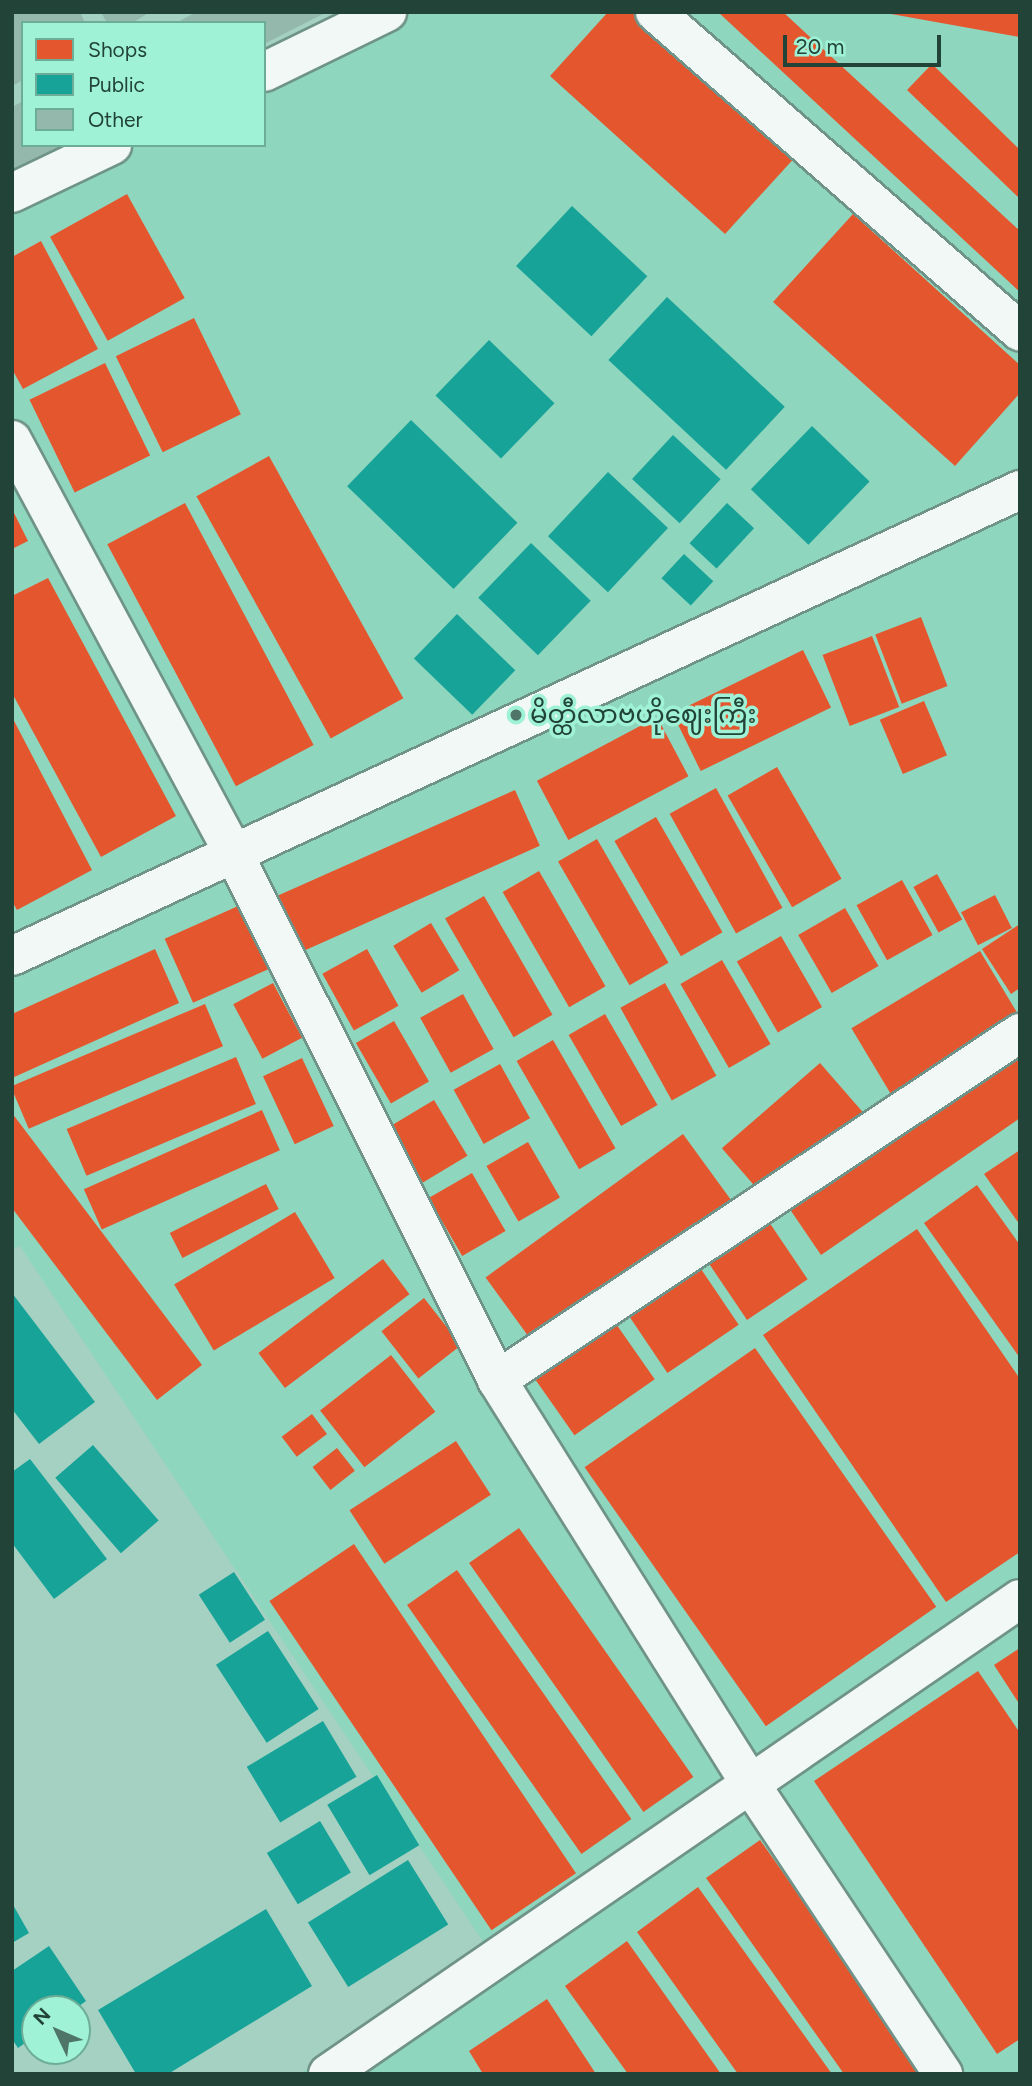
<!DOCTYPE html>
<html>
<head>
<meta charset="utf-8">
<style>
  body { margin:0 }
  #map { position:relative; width:1032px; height:2086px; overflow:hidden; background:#a5d1c2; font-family:Figtree,"Noto Sans Myanmar",sans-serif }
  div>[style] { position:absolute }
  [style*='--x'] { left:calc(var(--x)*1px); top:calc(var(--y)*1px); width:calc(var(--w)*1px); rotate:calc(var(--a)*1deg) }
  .built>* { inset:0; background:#8ed6be }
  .shops>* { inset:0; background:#e4572e; transform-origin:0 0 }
  .public>* { inset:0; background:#17a398; transform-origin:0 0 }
  .building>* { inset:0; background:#95b8ad }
  .roads { filter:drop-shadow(2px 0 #6f9388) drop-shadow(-2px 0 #6f9388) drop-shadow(0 2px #6f9388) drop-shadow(0 -2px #6f9388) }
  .pedestrian>* { height:38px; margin:-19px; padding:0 19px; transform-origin:19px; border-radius:19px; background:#f2f8f6 }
  .dots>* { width:19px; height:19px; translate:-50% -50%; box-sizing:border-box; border:4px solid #9ff2d5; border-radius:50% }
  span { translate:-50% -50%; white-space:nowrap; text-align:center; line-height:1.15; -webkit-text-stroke:7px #9ff2d5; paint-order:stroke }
  .poi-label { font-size:26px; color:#214338 }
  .left { translate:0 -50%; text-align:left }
  .frame { position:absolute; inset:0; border:14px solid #214338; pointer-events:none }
  .legend { position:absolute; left:21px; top:21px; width:245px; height:126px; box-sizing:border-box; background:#9ff2d5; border:2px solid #6dac96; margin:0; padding:9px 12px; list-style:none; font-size:21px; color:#214338 }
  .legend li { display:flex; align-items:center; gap:14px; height:35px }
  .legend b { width:35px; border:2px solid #6dac96 }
  .north { position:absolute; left:21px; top:1995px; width:70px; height:70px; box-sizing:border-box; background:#9ff2d5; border:2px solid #6dac96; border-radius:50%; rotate:314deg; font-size:19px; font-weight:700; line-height:28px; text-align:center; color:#214338 }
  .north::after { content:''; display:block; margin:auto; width:24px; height:32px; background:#4f7568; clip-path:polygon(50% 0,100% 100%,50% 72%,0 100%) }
  .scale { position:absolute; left:783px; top:35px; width:158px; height:32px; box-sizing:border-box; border:4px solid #214338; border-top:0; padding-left:9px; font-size:21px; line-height:24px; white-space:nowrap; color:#214338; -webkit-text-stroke:5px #9ff2d5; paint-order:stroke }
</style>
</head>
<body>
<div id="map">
  <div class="built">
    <i style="clip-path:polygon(360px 12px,1020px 12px,1020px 2074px,300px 2074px,484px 1943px,20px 1246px,12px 1249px,12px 184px,91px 145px,264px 145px,264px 60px)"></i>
  </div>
  <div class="shops">
    <i style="clip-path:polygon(608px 12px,641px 12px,798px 154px,725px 234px,550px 76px)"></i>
    <i style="clip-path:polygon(718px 12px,783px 12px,1020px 231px,1020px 292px)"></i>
    <i style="clip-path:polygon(892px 12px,1020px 12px,1020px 37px,891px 14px)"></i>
    <i style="clip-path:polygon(932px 64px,1020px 150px,1018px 197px,907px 90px)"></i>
    <i style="left:127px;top:194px;width:119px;height:88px;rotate:61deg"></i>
    <i style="clip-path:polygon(853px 214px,1020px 365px,1020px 393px,955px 466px,773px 302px)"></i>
    <i style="clip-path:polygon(41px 241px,98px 349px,23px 389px,12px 369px,12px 257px)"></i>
    <i style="left:194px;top:318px;width:107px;height:87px;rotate:64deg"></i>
    <i style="left:105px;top:363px;width:103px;height:84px;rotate:64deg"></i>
    <i style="left:269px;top:456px;width:277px;height:83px;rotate:61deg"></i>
    <i style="left:185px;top:503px;width:274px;height:88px;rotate:62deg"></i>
    <i style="clip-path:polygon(12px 509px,28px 541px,12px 549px)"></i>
    <i style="clip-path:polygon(48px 578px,176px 816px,101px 857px,12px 693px,12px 596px)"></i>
    <i style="left:921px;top:617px;width:74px;height:49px;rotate:69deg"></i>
    <i style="left:872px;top:636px;width:76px;height:53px;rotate:69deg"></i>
    <i style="left:803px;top:650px;width:64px;height:145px;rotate:64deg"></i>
    <i style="left:924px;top:701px;width:59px;height:48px;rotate:67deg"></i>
    <i style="clip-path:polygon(12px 717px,92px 870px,17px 910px,12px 901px)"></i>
    <i style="left:657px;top:717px;width:67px;height:136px;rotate:62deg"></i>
    <i style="left:777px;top:767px;width:129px;height:57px;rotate:60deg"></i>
    <i style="left:716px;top:788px;width:137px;height:53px;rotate:61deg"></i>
    <i style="left:515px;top:790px;width:61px;height:260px;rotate:66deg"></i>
    <i style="left:656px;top:817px;width:133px;height:48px;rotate:60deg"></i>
    <i style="left:597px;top:839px;width:143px;height:45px;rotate:60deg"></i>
    <i style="left:539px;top:871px;width:133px;height:42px;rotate:60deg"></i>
    <i style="left:937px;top:874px;width:52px;height:27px;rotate:61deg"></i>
    <i style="left:902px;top:880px;width:63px;height:52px;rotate:61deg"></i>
    <i style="left:995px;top:895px;width:37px;height:38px;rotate:63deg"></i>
    <i style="left:484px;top:896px;width:137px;height:45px;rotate:60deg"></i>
    <i style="left:245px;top:903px;width:70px;height:88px;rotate:66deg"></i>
    <i style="left:845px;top:908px;width:67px;height:54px;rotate:60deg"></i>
    <i style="left:431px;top:923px;width:55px;height:44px;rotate:59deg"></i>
    <i style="clip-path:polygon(1020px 924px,1020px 988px,1011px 994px,982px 949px)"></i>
    <i style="left:781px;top:936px;width:82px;height:51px;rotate:60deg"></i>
    <i style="clip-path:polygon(155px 949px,179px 1003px,12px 1078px,12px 1014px)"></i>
    <i style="left:367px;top:949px;width:65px;height:51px;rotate:61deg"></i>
    <i style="left:980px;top:951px;width:76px;height:150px;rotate:59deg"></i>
    <i style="left:722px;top:960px;width:97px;height:48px;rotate:60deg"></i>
    <i style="left:273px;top:983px;width:62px;height:45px;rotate:62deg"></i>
    <i style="left:665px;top:983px;width:106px;height:51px;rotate:61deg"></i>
    <i style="left:463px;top:994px;width:63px;height:49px;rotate:61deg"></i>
    <i style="left:205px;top:1004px;width:46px;height:211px;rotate:67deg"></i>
    <i style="left:605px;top:1014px;width:105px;height:42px;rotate:60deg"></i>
    <i style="left:394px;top:1021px;width:70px;height:44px;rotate:60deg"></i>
    <i style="left:553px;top:1040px;width:125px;height:42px;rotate:60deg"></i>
    <i style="clip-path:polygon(1020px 1043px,1020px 1118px,821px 1255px,787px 1205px)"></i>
    <i style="left:236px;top:1057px;width:51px;height:184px;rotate:67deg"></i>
    <i style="left:302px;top:1058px;width:75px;height:43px;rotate:65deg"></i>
    <i style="left:820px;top:1063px;width:67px;height:130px;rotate:49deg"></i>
    <i style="left:500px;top:1064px;width:62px;height:53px;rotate:61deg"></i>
    <i style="left:434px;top:1100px;width:65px;height:52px;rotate:59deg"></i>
    <i style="left:262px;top:1110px;width:44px;height:195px;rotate:66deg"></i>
    <i style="clip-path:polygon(12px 1113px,202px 1365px,157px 1400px,12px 1208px)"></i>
    <i style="left:683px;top:1134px;width:82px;height:244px;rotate:54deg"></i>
    <i style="left:528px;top:1142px;width:64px;height:48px;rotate:60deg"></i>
    <i style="clip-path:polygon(1020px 1150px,1020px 1225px,984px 1174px)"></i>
    <i style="left:472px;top:1173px;width:67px;height:50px;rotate:60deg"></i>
    <i style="left:266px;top:1184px;width:28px;height:108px;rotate:63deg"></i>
    <i style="clip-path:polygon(977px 1185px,1020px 1245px,1020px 1358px,924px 1223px)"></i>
    <i style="left:295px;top:1212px;width:77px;height:141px;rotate:59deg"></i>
    <i style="left:769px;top:1222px;width:69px;height:73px;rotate:56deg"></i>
    <i style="clip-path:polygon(917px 1229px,1020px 1379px,1020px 1552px,946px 1602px,763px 1335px)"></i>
    <i style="left:383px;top:1259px;width:44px;height:156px;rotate:53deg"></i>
    <i style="left:699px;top:1266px;width:71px;height:86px;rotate:56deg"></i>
    <i style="left:424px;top:1298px;width:60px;height:54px;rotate:52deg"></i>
    <i style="left:614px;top:1321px;width:71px;height:98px;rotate:55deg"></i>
    <i style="left:755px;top:1348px;width:316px;height:208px;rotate:55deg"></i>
    <i style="left:391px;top:1355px;width:72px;height:90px;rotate:52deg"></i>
    <i style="left:312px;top:1414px;width:25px;height:38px;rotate:53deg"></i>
    <i style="left:456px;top:1441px;width:64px;height:127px;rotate:57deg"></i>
    <i style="left:337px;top:1448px;width:29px;height:31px;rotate:52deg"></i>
    <i style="left:519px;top:1528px;width:304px;height:61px;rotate:55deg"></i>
    <i style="left:354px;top:1544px;width:397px;height:102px;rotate:56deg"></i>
    <i style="left:457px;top:1570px;width:304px;height:61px;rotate:55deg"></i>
    <i style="clip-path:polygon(1020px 1648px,1020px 1705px,994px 1665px)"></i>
    <i style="clip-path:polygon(978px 1671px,1020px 1733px,1020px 2039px,997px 2054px,814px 1781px)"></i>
    <i style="clip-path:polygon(760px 1840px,925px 2074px,844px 2074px,706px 1878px)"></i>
    <i style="clip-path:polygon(698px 1887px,832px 2074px,738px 2074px,637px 1932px)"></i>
    <i style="clip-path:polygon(627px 1941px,721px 2074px,628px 2074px,565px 1986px)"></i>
    <i style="clip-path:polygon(547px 1999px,596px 2074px,483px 2074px,469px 2051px)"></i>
  </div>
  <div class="public">
    <i style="left:572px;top:206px;width:103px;height:82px;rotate:43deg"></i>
    <i style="left:667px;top:297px;width:161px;height:86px;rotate:43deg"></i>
    <i style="left:489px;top:340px;width:91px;height:77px;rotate:44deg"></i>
    <i style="left:411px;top:420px;width:148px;height:92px;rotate:44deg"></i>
    <i style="left:812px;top:426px;width:80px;height:88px;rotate:44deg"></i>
    <i style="left:673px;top:435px;width:65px;height:60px;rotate:43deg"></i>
    <i style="left:608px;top:472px;width:82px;height:88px;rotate:43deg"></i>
    <i style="left:727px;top:503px;width:37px;height:55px;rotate:43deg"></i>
    <i style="left:531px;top:543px;width:83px;height:76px;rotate:44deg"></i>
    <i style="left:684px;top:554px;width:40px;height:33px;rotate:43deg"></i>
    <i style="left:457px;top:614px;width:81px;height:62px;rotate:44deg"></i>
    <i style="clip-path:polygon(12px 1293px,95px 1402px,39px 1444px,12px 1409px)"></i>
    <i style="left:93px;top:1445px;width:100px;height:50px;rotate:49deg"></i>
    <i style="clip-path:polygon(30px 1459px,107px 1559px,54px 1599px,12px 1543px,12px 1472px)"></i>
    <i style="left:234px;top:1572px;width:57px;height:42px;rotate:57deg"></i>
    <i style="left:268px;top:1631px;width:93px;height:62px;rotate:57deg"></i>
    <i style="left:323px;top:1721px;width:65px;height:89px;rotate:59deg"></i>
    <i style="left:377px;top:1775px;width:82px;height:58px;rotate:59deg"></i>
    <i style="left:320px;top:1821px;width:60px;height:62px;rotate:59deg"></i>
    <i style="left:408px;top:1860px;width:76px;height:118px;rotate:58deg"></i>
    <i style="clip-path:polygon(12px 1903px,29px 1933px,12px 1943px)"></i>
    <i style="clip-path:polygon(266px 1909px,312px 1986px,168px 2074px,136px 2074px,98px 2010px)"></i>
    <i style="clip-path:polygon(49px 1946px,86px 2001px,75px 2009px,35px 2009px,35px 2036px,18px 2048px,12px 2039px,12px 1971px)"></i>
  </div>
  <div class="building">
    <i style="clip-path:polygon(12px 12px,80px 12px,85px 23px,23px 23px,23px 80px,12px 86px)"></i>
    <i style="clip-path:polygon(101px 12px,150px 12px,132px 23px,107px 23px)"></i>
    <i style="clip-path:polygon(196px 12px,327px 12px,264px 44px,264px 23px,176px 23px)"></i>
    <i style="clip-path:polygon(23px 101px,23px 145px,66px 145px,12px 173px,12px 107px)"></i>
  </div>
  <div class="roads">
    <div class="pedestrian">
      <i style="--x:655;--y:12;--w:485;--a:41.2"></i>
      <i style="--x:264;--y:72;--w:137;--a:-26"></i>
      <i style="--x:12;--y:193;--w:111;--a:-25.6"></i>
      <i style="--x:12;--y:440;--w:468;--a:61.8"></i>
      <i style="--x:233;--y:852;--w:590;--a:63.43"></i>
      <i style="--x:497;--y:1380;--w:474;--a:57.9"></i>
      <i style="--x:749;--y:1782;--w:351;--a:56.4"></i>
      <i style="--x:12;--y:956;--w:1111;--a:-24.81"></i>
      <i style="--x:497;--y:1380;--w:628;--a:-33.56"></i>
      <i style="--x:328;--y:2074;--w:839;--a:-34.47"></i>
    </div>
  </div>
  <div class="dots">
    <i style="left:516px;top:715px;background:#4f7568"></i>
  </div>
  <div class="poi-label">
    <span class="left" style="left:530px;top:715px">မိတ္ထီလာဗဟိုဈေးကြီး</span>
  </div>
  <div class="frame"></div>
  <ul class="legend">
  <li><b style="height:19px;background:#e4572e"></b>Shops</li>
  <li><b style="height:19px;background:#17a398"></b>Public</li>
  <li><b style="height:19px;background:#95b8ad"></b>Other</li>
  </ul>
  <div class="north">N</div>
  <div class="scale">20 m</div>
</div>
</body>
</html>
